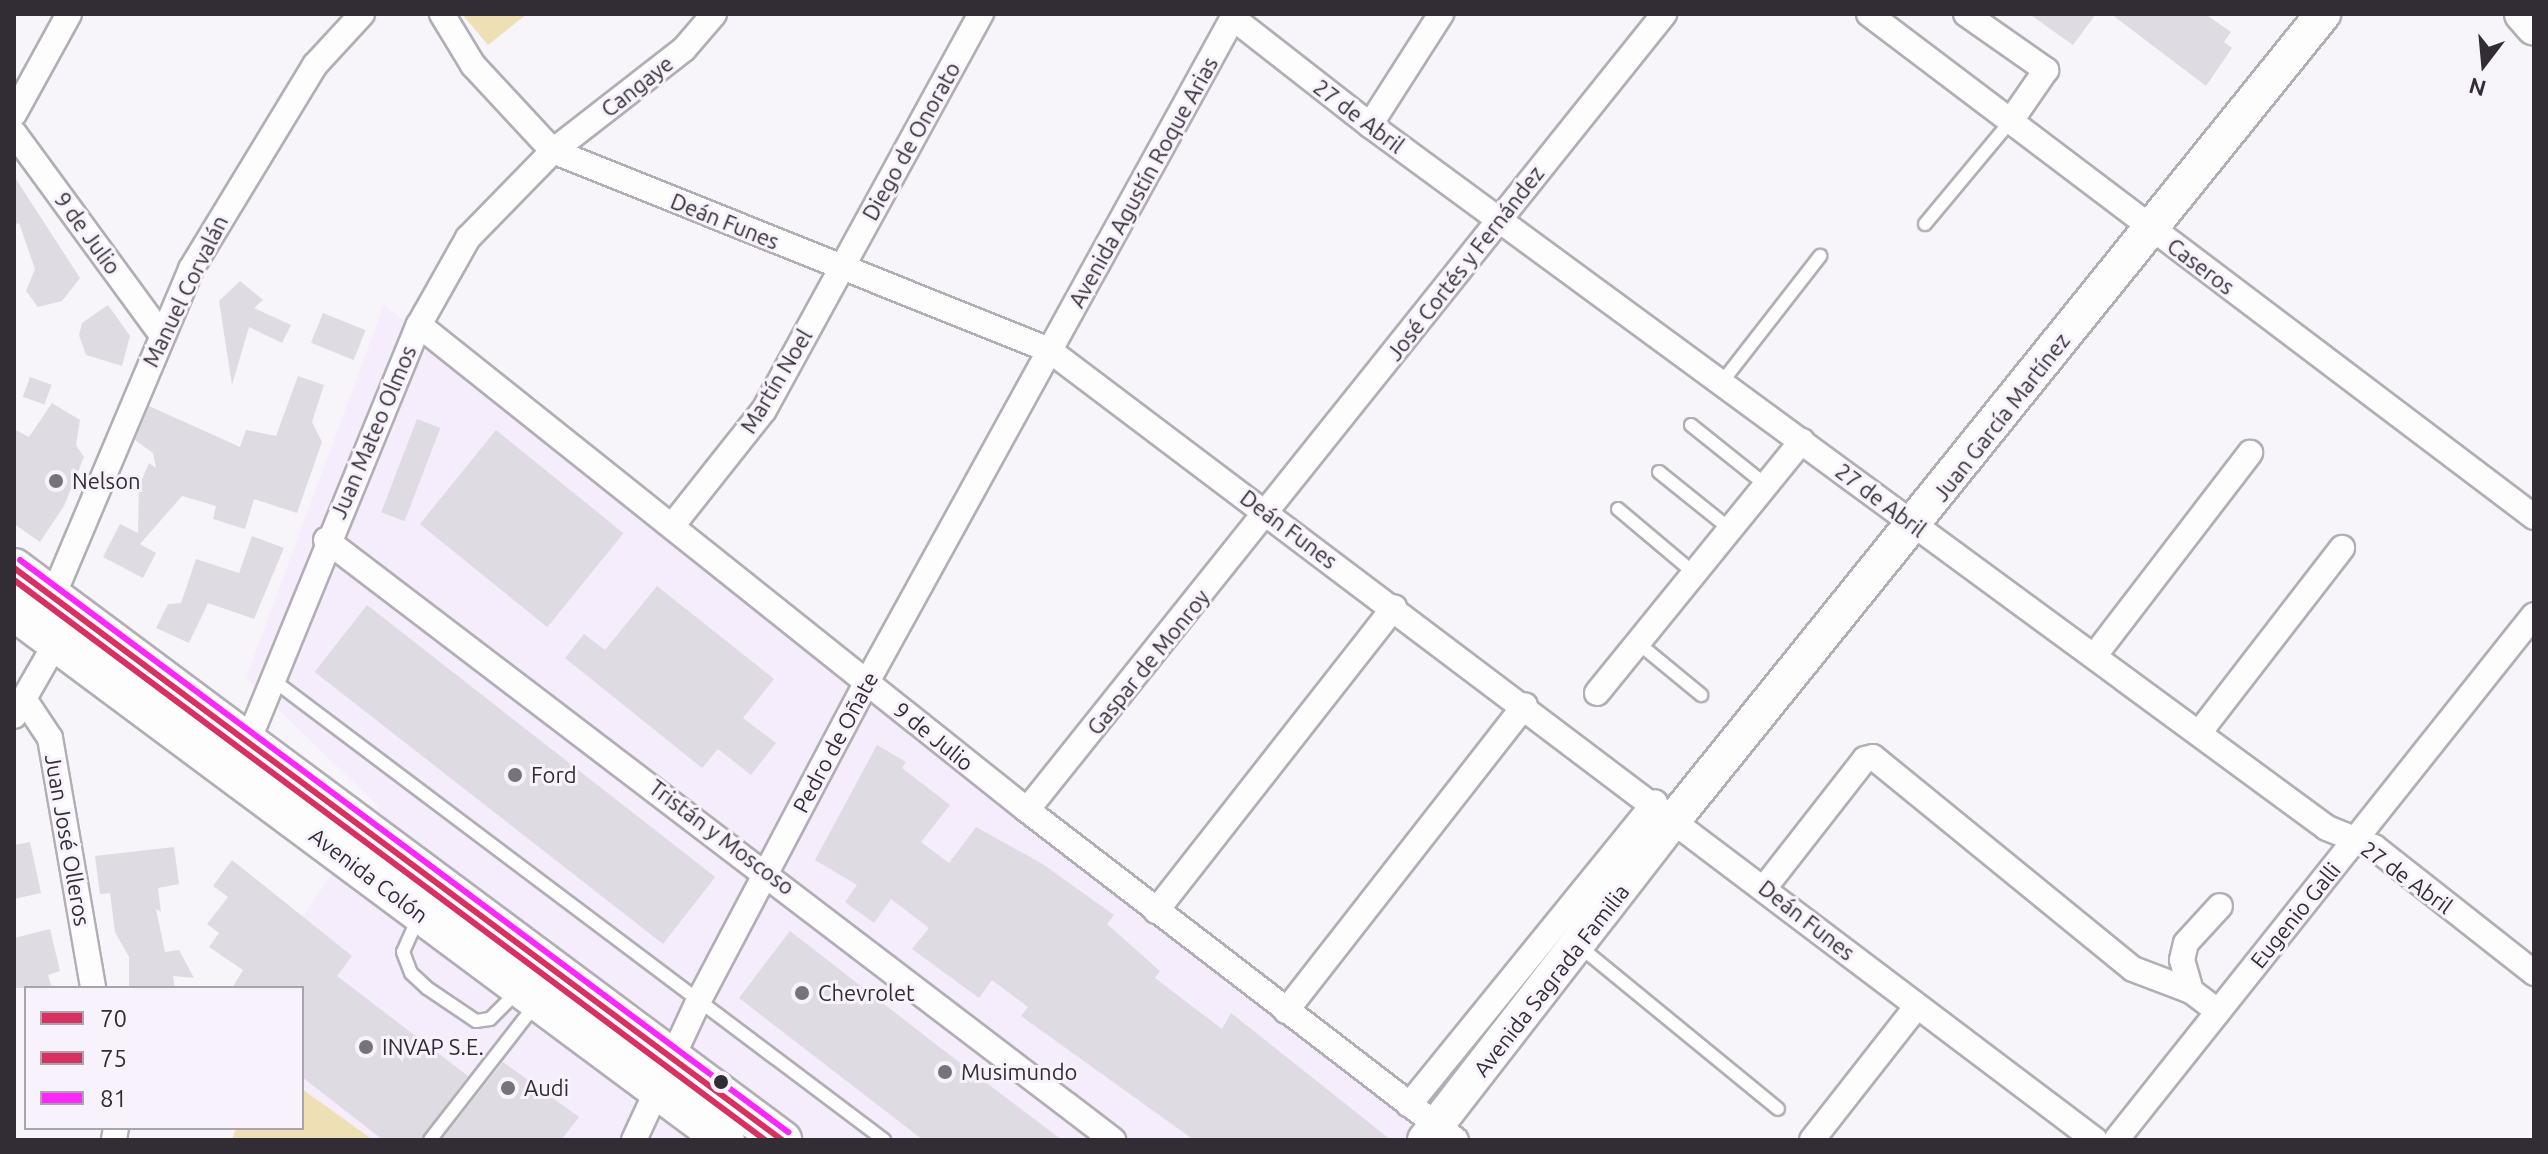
<!DOCTYPE html>
<html>
<head>
<meta charset="utf-8">
<style>
  body { margin:0 }
  #map { position:relative; width:2548px; height:1154px; overflow:hidden; background:#f7f4fa; font-family:Ubuntu,sans-serif }
  div>[style] { position:absolute }
  [style*='--x'] { left:calc(var(--x)*1px); top:calc(var(--y)*1px); width:calc(var(--w)*1px); rotate:calc(var(--a)*1deg) }
  .built>* { inset:0; background:#f5ecfc }
  .green>* { inset:0; background:#efdfb4 }
  .building>* { inset:0; background:#dfdbe2; transform-origin:0 0 }
  .roads { filter:drop-shadow(2px 0 #b2aeb5) drop-shadow(-2px 0 #b2aeb5) drop-shadow(0 2px #b2aeb5) drop-shadow(0 -2px #b2aeb5) }
  .service>* { height:12px; margin:-6px; padding:0 6px; transform-origin:6px; border-radius:6px; background:#fefdfe }
  .minor>* { height:24px; margin:-12px; padding:0 12px; transform-origin:12px; border-radius:12px; background:#fefdfe }
  .secondary>* { height:34px; margin:-17px; padding:0 17px; transform-origin:17px; border-radius:17px; background:#fefdfe }
  .primary>* { height:38px; margin:-19px; padding:0 19px; transform-origin:19px; border-radius:19px; background:#fefdfe }
  .bus-1>* { height:6px; margin:-3px; padding:0 3px; transform-origin:3px; border-radius:3px; background:#d93062 }
  .bus-2>* { height:6px; margin:-3px; padding:0 3px; transform-origin:3px; border-radius:3px; background:#d93062 }
  .bus-3>* { height:6px; margin:-3px; padding:0 3px; transform-origin:3px; border-radius:3px; background:#fe27ff }
  .dots>* { width:22px; height:22px; translate:-50% -50%; box-sizing:border-box; border:4px solid #f8f2fc; border-radius:50% }
  span { translate:-50% -50%; white-space:nowrap; text-align:center; line-height:1.15; -webkit-text-stroke:6px #f8f2fc; paint-order:stroke }
  .street-label { font-size:22px; color:#322d35 }
  .poi-label { font-size:22px; color:#322d35 }
  .left { translate:0 -50%; text-align:left }
  .frame { position:absolute; inset:0; border:16px solid #322d35; pointer-events:none }
  .legend { position:absolute; left:24px; top:986px; width:280px; height:144px; box-sizing:border-box; background:#f8f2fc; border:2px solid #a9a3ac; margin:0; padding:10px 14px; list-style:none; font-size:24px; color:#322d35 }
  .legend li { display:flex; align-items:center; gap:16px; height:40px }
  .legend b { width:40px; border:2px solid #a9a3ac }
  .north { position:absolute; left:2444px; top:24px; width:80px; height:80px; -webkit-text-stroke:6px #f8f2fc; paint-order:stroke; rotate:196deg; font-size:22px; font-weight:700; line-height:32px; text-align:center; color:#322d35 }
  .north::after { content:''; display:block; margin:auto; width:28px; height:36px; background:#322d35; clip-path:polygon(50% 0,100% 100%,50% 72%,0 100%) }
</style>
</head>
<body>
<div id="map">
  <div class="built">
    <i style="clip-path:polygon(384px 305px,470px 373px,1438px 1140px,370px 1140px,302px 1090px,302px 988px,252px 988px,379px 807px,246px 678px)"></i>
  </div>
  <div class="green">
    <i style="clip-path:polygon(462px 14px,527px 14px,488px 45px)"></i>
    <i style="clip-path:polygon(302px 1089px,373px 1140px,232px 1140px,236px 1128px,302px 1128px)"></i>
  </div>
  <div class="building">
    <i style="clip-path:polygon(2029px 14px,2096px 14px,2073px 45px)"></i>
    <i style="clip-path:polygon(2111px 14px,2205px 14px,2231px 32px,2224px 42px,2232px 48px,2206px 86px)"></i>
    <i style="clip-path:polygon(14px 176px,80px 278px,62px 301px,38px 307px,26px 291px,35px 269px,19px 223px,14px 225px)"></i>
    <i style="clip-path:polygon(240px 281px,263px 300px,254px 308px,291px 325px,282px 343px,249px 327px,232px 385px,219px 301px)"></i>
    <i style="clip-path:polygon(108px 305px,130px 336px,122px 366px,86px 355px,79px 335px,82px 323px)"></i>
    <i style="left:323px;top:313px;width:46px;height:32px;rotate:22deg"></i>
    <i style="clip-path:polygon(298px 376px,324px 385px,312px 422px,322px 442px,297px 513px,254px 499px,245px 529px,213px 519px,216px 506px,182px 496px,140px 544px,156px 553px,143px 578px,103px 557px,120px 524px,138px 533px,139px 486px,149px 463px,156px 468px,153px 453px,135px 440px,149px 406px,240px 447px,246px 430px,276px 436px)"></i>
    <i style="left:30px;top:377px;width:23px;height:21px;rotate:20deg"></i>
    <i style="clip-path:polygon(52px 403px,80px 420px,76px 445px,84px 457px,64px 506px,40px 542px,14px 524px,14px 429px,29px 437px)"></i>
    <i style="left:417px;top:419px;width:25px;height:100px;rotate:21deg"></i>
    <i style="left:496px;top:430px;width:164px;height:121px;rotate:39deg"></i>
    <i style="clip-path:polygon(252px 536px,284px 548px,254px 619px,208px 603px,189px 643px,156px 628px,168px 604px,181px 603px,196px 559px,239px 573px)"></i>
    <i style="clip-path:polygon(657px 586px,774px 679px,743px 718px,776px 743px,751px 775px,718px 749px,702px 768px,565px 658px,584px 634px,605px 650px)"></i>
    <i style="left:367px;top:605px;width:442px;height:85px;rotate:38deg"></i>
    <i style="clip-path:polygon(877px 745px,906px 762px,902px 768px,950px 805px,921px 842px,949px 863px,976px 827px,1041px 863px,1114px 915px,1107px 924px,1160px 971px,1155px 978px,1222px 1029px,1231px 1013px,1391px 1140px,1194px 1140px,1021px 1016px,1028px 1007px,992px 980px,979px 998px,912px 949px,929px 928px,891px 899px,874px 923px,845px 902px,857px 885px,815px 860px)"></i>
    <i style="clip-path:polygon(30px 842px,41px 893px,14px 899px,14px 845px)"></i>
    <i style="clip-path:polygon(174px 847px,179px 884px,158px 888px,161px 912px,156px 909px,165px 952px,179px 950px,194px 978px,173px 976px,175px 988px,129px 988px,129px 957px,115px 932px,110px 893px,100px 894px,95px 856px)"></i>
    <i style="clip-path:polygon(232px 860px,352px 956px,337px 976px,468px 1076px,421px 1140px,383px 1140px,302px 1077px,302px 988px,232px 988px,243px 970px,209px 947px,219px 933px,207px 924px,228px 897px,213px 886px)"></i>
    <i style="clip-path:polygon(50px 929px,60px 971px,48px 975px,52px 988px,14px 988px,14px 938px)"></i>
    <i style="clip-path:polygon(790px 931px,938px 1046px,1062px 1140px,923px 1140px,739px 998px)"></i>
    <i style="clip-path:polygon(503px 1062px,579px 1117px,561px 1140px,441px 1140px)"></i>
  </div>
  <div class="roads">
    <div class="service">
      <i style="--x:1925;--y:224;--w:133;--a:-50.2"></i>
      <i style="--x:1722;--y:382;--w:160;--a:-52.1"></i>
      <i style="--x:1691;--y:425;--w:96;--a:38.7"></i>
      <i style="--x:1659;--y:472;--w:91;--a:38.8"></i>
      <i style="--x:1618;--y:509;--w:99;--a:40.1"></i>
      <i style="--x:1638;--y:643;--w:82;--a:39.5"></i>
      <i style="--x:273;--y:680;--w:765;--a:36.97"></i>
      <i style="--x:419;--y:916;--w:39;--a:114"></i>
      <i style="--x:403;--y:952;--w:22;--a:69"></i>
      <i style="--x:411;--y:973;--w:22;--a:43"></i>
      <i style="--x:427;--y:988;--w:59;--a:34"></i>
      <i style="--x:476;--y:1021;--w:14;--a:-8"></i>
      <i style="--x:490;--y:1019;--w:40;--a:-45"></i>
      <i style="--x:1579;--y:946;--w:257;--a:39.3"></i>
      <i style="--x:430;--y:1140;--w:172;--a:-52.1"></i>
    </div>
    <div class="minor">
      <i style="--x:442;--y:14;--w:60;--a:58.7"></i>
      <i style="--x:473;--y:65;--w:117;--a:47.1"></i>
      <i style="--x:553;--y:151;--w:534;--a:21.86"></i>
      <i style="--x:1049;--y:350;--w:1311;--a:37.06"></i>
      <i style="--x:1869;--y:14;--w:834;--a:37.1"></i>
      <i style="--x:1966;--y:14;--w:98;--a:35"></i>
      <i style="--x:2046;--y:70;--w:63;--a:124.7"></i>
      <i style="--x:1233;--y:18;--w:174;--a:38"></i>
      <i style="--x:1370;--y:125;--w:1187;--a:36.3"></i>
      <i style="--x:2327;--y:828;--w:51;--a:22"></i>
      <i style="--x:2374;--y:847;--w:204;--a:38.2"></i>
      <i style="--x:14;--y:114;--w:114;--a:-61.2"></i>
      <i style="--x:1370;--y:125;--w:132;--a:-57.4"></i>
      <i style="--x:14;--y:133;--w:249;--a:53.8"></i>
      <i style="--x:419;--y:325;--w:778;--a:38.58"></i>
      <i style="--x:1027;--y:810;--w:541;--a:37.57"></i>
      <i style="--x:672;--y:526;--w:148;--a:-51.6"></i>
      <i style="--x:764;--y:410;--w:452;--a:-61.3"></i>
      <i style="--x:326;--y:540;--w:990;--a:37.32"></i>
      <i style="--x:53;--y:596;--w:355;--a:-67.1"></i>
      <i style="--x:191;--y:269;--w:239;--a:-58.7"></i>
      <i style="--x:315;--y:65;--w:69;--a:-47.3"></i>
      <i style="--x:2095;--y:655;--w:255;--a:-52.5"></i>
      <i style="--x:1597;--y:693;--w:325;--a:-50.9"></i>
      <i style="--x:24;--y:699;--w:47;--a:56.3"></i>
      <i style="--x:50;--y:738;--w:254;--a:80.2"></i>
      <i style="--x:14;--y:716;--w:86;--a:-60.2"></i>
      <i style="--x:2199;--y:733;--w:234;--a:-52.3"></i>
      <i style="--x:246;--y:746;--w:455;--a:-67.7"></i>
      <i style="--x:419;--y:325;--w:100;--a:-60.6"></i>
      <i style="--x:468;--y:238;--w:122;--a:-45.7"></i>
      <i style="--x:553;--y:151;--w:166;--a:-37.9"></i>
      <i style="--x:684;--y:49;--w:46;--a:-49.4"></i>
      <i style="--x:1027;--y:810;--w:1020;--a:-51.33"></i>
      <i style="--x:1765;--y:887;--w:162;--a:-52"></i>
      <i style="--x:1865;--y:759;--w:8;--a:-14"></i>
      <i style="--x:1873;--y:757;--w:335;--a:39.2"></i>
      <i style="--x:2133;--y:969;--w:62;--a:20.8"></i>
      <i style="--x:2191;--y:991;--w:34;--a:37"></i>
      <i style="--x:1156;--y:911;--w:386;--a:-51.9"></i>
      <i style="--x:2191;--y:991;--w:32;--a:-106"></i>
      <i style="--x:2182;--y:960;--w:17;--a:-77"></i>
      <i style="--x:2186;--y:943;--w:50;--a:-47.4"></i>
      <i style="--x:1286;--y:1011;--w:388;--a:-52"></i>
      <i style="--x:1409;--y:1105;--w:390;--a:-50.9"></i>
      <i style="--x:114;--y:1140;--w:12;--a:-81"></i>
      <i style="--x:634;--y:1140;--w:152;--a:-65.1"></i>
      <i style="--x:698;--y:1002;--w:362;--a:-62.2"></i>
      <i style="--x:867;--y:682;--w:763;--a:-61.15"></i>
      <i style="--x:1812;--y:1140;--w:170;--a:-51.9"></i>
      <i style="--x:2116;--y:1140;--w:671;--a:-51.47"></i>
    </div>
    <div class="secondary">
      <i style="--x:2522;--y:14;--w:18;--a:49"></i>
      <i style="--x:1425;--y:1140;--w:408;--a:-52.2"></i>
      <i style="--x:1675;--y:818;--w:1033;--a:-51.13"></i>
    </div>
    <div class="primary">
      <i style="--x:14;--y:568;--w:958;--a:36.68"></i>
      <i style="--x:14;--y:611;--w:886;--a:36.65"></i>
    </div>
  </div>
  <div class="bus-1">
    <i style="--x:14;--y:568;--w:958;--a:36.68"></i>
  </div>
  <div class="bus-2">
    <i style="--x:14;--y:580;--w:937;--a:36.71"></i>
  </div>
  <div class="bus-3">
    <i style="--x:20;--y:560;--w:958;--a:36.68"></i>
  </div>
  <div class="dots">
    <i style="left:56px;top:481px;background:#77737a"></i>
    <i style="left:515px;top:775px;background:#77737a"></i>
    <i style="left:802px;top:993px;background:#77737a"></i>
    <i style="left:366px;top:1047px;background:#77737a"></i>
    <i style="left:945px;top:1072px;background:#77737a"></i>
    <i style="left:721px;top:1082px;background:#322d35"></i>
    <i style="left:508px;top:1088px;background:#77737a"></i>
  </div>
  <div class="street-label">
    <span style="left:637px;top:86px;rotate:-38deg">Cangaye</span>
    <span style="left:1359px;top:116px;rotate:37deg">27 de Abril</span>
    <span style="left:911px;top:141px;rotate:-61deg">Diego de Onorato</span>
    <span style="left:1143px;top:182px;rotate:-61deg">Avenida Agustín Roque Arias</span>
    <span style="left:725px;top:221px;rotate:22deg">Deán Funes</span>
    <span style="left:88px;top:233px;rotate:54deg">9 de Julio</span>
    <span style="left:1465px;top:263px;rotate:-52deg">José Cortés y Fernández</span>
    <span style="left:2201px;top:266px;rotate:37deg">Caseros</span>
    <span style="left:185px;top:291px;rotate:-64deg">Manuel Corvalán</span>
    <span style="left:776px;top:381px;rotate:-59deg">Martín Noel</span>
    <span style="left:2001px;top:417px;rotate:-52deg">Juan García Martínez</span>
    <span style="left:373px;top:432px;rotate:-67deg">Juan Mateo Olmos</span>
    <span style="left:1881px;top:500px;rotate:37deg">27 de Abril</span>
    <span style="left:1289px;top:529px;rotate:37deg">Deán Funes</span>
    <span style="left:1148px;top:662px;rotate:-51deg">Gaspar de Monroy</span>
    <span style="left:934px;top:736px;rotate:39deg">9 de Julio</span>
    <span style="left:835px;top:742px;rotate:-62deg">Pedro de Oñate</span>
    <span style="left:722px;top:837px;rotate:37deg">Tristán y Moscoso</span>
    <span style="left:68px;top:840px;rotate:80deg">Juan José Olleros</span>
    <span style="left:369px;top:875px;rotate:37deg">Avenida Colón</span>
    <span style="left:2407px;top:877px;rotate:36deg">27 de Abril</span>
    <span style="left:2295px;top:915px;rotate:-51deg">Eugenio Galli</span>
    <span style="left:1807px;top:920px;rotate:38deg">Deán Funes</span>
    <span style="left:1551px;top:980px;rotate:-52deg">Avenida Sagrada Familia</span>
  </div>
  <div class="poi-label">
    <span class="left" style="left:72px;top:481px">Nelson</span>
    <span class="left" style="left:531px;top:775px">Ford</span>
    <span class="left" style="left:818px;top:993px">Chevrolet</span>
    <span class="left" style="left:382px;top:1047px">INVAP S.E.</span>
    <span class="left" style="left:961px;top:1072px">Musimundo</span>
    <span class="left" style="left:524px;top:1088px">Audi</span>
  </div>
  <div class="frame"></div>
  <ul class="legend">
  <li><b style="height:10px;background:#d93062"></b>70</li>
  <li><b style="height:10px;background:#d93062"></b>75</li>
  <li><b style="height:10px;background:#fe27ff"></b>81</li>
  </ul>
  <div class="north">N</div>
</div>
</body>
</html>
